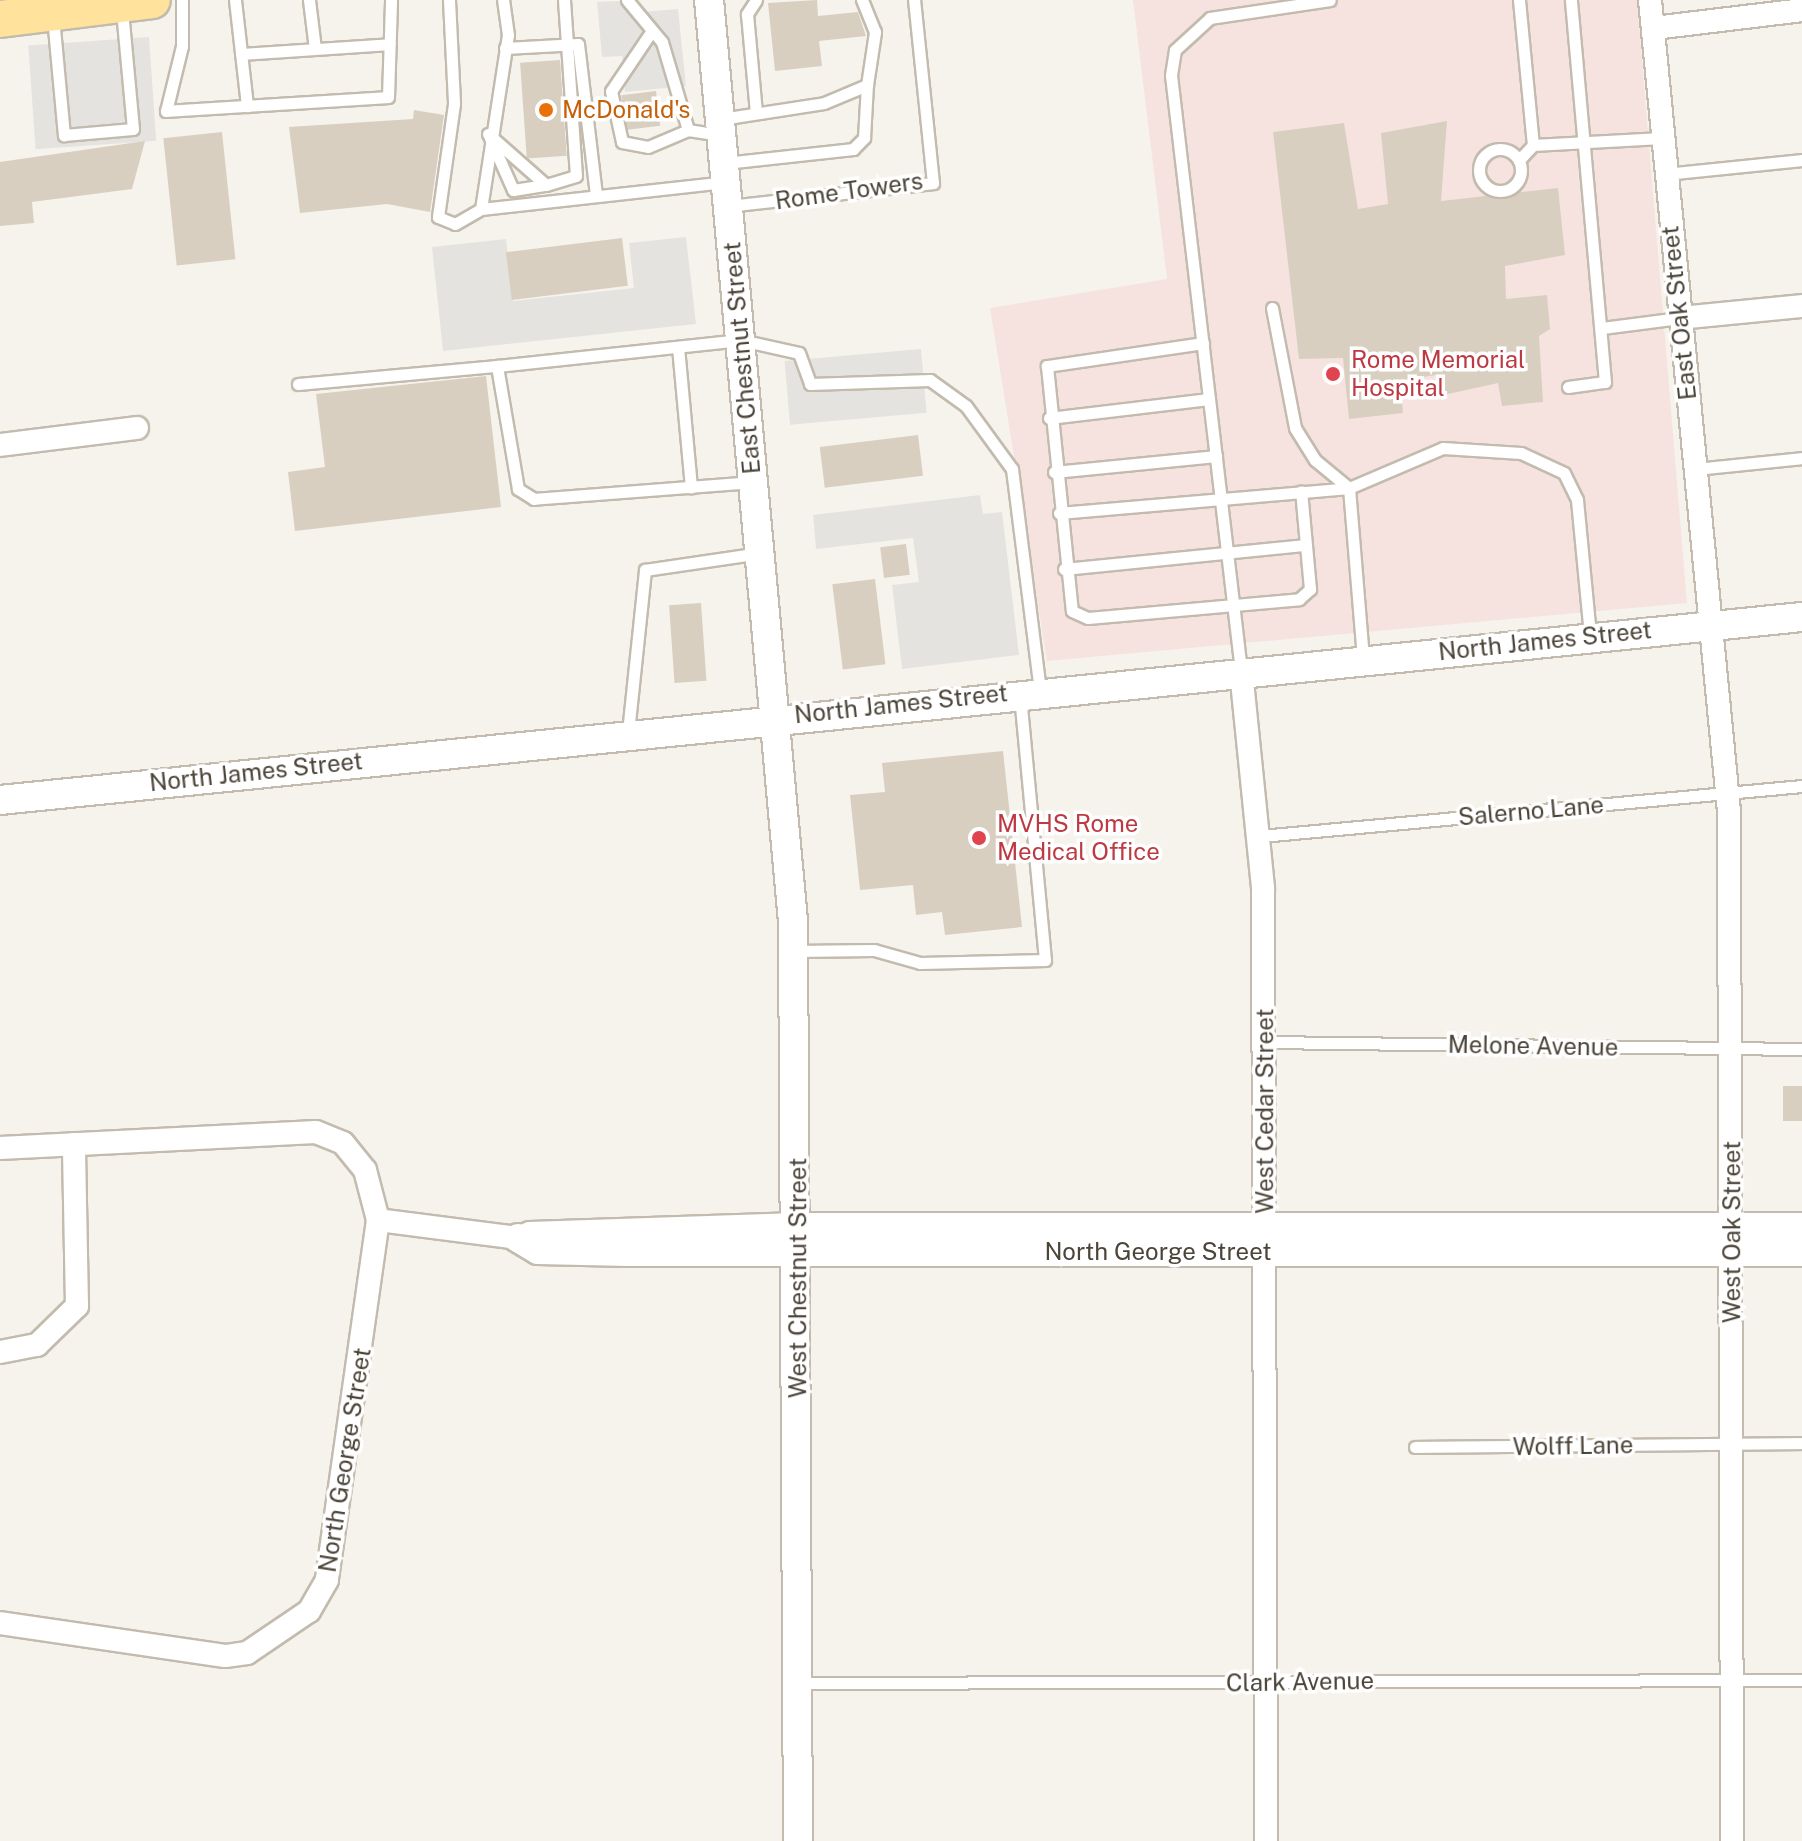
<!DOCTYPE html>
<html>
<head>
<meta charset="utf-8">
<style>
  body { margin:0 }
  #map { position:relative; width:1802px; height:1841px; overflow:hidden; background:#f6f3ec; font-family:"Public Sans",sans-serif }
  div>[style] { position:absolute }
  [style*='--x'] { left:calc(var(--x)*1px); top:calc(var(--y)*1px); width:calc(var(--w)*1px); rotate:calc(var(--a)*1deg) }
  .medical>* { inset:0; background:#f6e3e0 }
  .parking>* { inset:0; background:#e5e3e0; transform-origin:0 0 }
  .building>* { inset:0; background:#d8cfc1; transform-origin:0 0 }
  .roads { filter:drop-shadow(2px 0 #c2bbae) drop-shadow(-2px 0 #c2bbae) drop-shadow(0 2px #c2bbae) drop-shadow(0 -2px #c2bbae) }
  .service>* { height:11px; margin:-5.5px; padding:0 5.5px; transform-origin:5.5px; border-radius:5.5px; background:#fff }
  .service>.ring { margin:-5.5px; padding:0; box-sizing:content-box; background:none; border:11px solid #fff; border-radius:50% }
  .minor>* { height:22px; margin:-11px; padding:0 11px; transform-origin:11px; border-radius:11px; background:#fff }
  .tertiary>* { height:28px; margin:-14px; padding:0 14px; transform-origin:14px; border-radius:14px; background:#fff }
  .primary>* { height:36px; margin:-18px; padding:0 18px; transform-origin:18px; border-radius:18px; background:#ffe39c }
  .dots>* { width:22px; height:22px; translate:-50% -50%; box-sizing:border-box; border:4px solid #fff; border-radius:50% }
  span { translate:-50% -50%; white-space:nowrap; text-align:center; line-height:1.15; -webkit-text-stroke:7px #fff; paint-order:stroke }
  .food-label { font-size:24px; color:#c56008 }
  .left { translate:0 -50%; text-align:left }
  .street-label { font-size:24px; color:#4b4439 }
  .health-label { font-size:24px; color:#be3a42 }
</style>
</head>
<body>
<div id="map">
  <div class="medical">
    <i style="clip-path:polygon(1133px 0,1637px 0,1687px 603px,1047px 661px,990px 308px,1167px 279px)"></i>
  </div>
  <div class="parking">
    <i style="clip-path:polygon(639px 0,640px 12px,678px 9px,686px 86px,625px 92px,622px 56px,602px 57px,597px 2px)"></i>
    <i style="left:149px;top:37px;width:104px;height:121px;rotate:86deg"></i>
    <i style="clip-path:polygon(686px 237px,696px 324px,443px 351px,432px 247px,506px 239px,513px 301px,634px 288px,629px 243px)"></i>
    <i style="left:921px;top:349px;width:64px;height:137px;rotate:85deg"></i>
    <i style="clip-path:polygon(980px 495px,983px 514px,1002px 512px,1019px 655px,902px 669px,892px 585px,919px 582px,913px 538px,816px 549px,813px 515px)"></i>
  </div>
  <div class="building">
    <i style="clip-path:polygon(817px 0,818px 16px,858px 12px,866px 36px,819px 41px,822px 66px,775px 71px,768px 3px)"></i>
    <i style="left:560px;top:60px;width:96px;height:40px;rotate:86deg"></i>
    <i style="left:656px;top:91px;width:35px;height:35px;rotate:83deg"></i>
    <i style="clip-path:polygon(414px 110px,444px 115px,430px 212px,387px 204px,300px 213px,289px 127px,413px 119px)"></i>
    <i style="clip-path:polygon(1447px 121px,1441px 201px,1558px 188px,1565px 255px,1505px 266px,1506px 299px,1547px 295px,1550px 329px,1539px 336px,1543px 402px,1502px 406px,1498px 383px,1439px 396px,1437px 375px,1400px 380px,1403px 413px,1349px 419px,1343px 358px,1299px 359px,1273px 132px,1344px 123px,1358px 209px,1388px 204px,1381px 133px)"></i>
    <i style="left:222px;top:132px;width:128px;height:59px;rotate:84deg"></i>
    <i style="clip-path:polygon(145px 141px,132px 189px,32px 202px,34px 223px,0 226px,0 162px)"></i>
    <i style="left:622px;top:238px;width:48px;height:117px;rotate:83deg"></i>
    <i style="clip-path:polygon(486px 376px,501px 507px,295px 531px,288px 472px,325px 467px,316px 394px)"></i>
    <i style="left:918px;top:435px;width:41px;height:99px;rotate:83deg"></i>
    <i style="left:906px;top:544px;width:31px;height:26px;rotate:83deg"></i>
    <i style="left:875px;top:579px;width:86px;height:43px;rotate:83deg"></i>
    <i style="left:701px;top:603px;width:78px;height:32px;rotate:86deg"></i>
    <i style="clip-path:polygon(1003px 751px,1022px 927px,945px 935px,942px 912px,916px 915px,913px 885px,860px 890px,850px 795px,885px 792px,882px 763px)"></i>
    <i style="left:1783px;top:1086px;width:19px;height:35px"></i>
  </div>
  <div class="roads">
    <div class="service">
      <i style="--x:182;--y:0;--w:46;--a:90"></i>
      <i style="--x:182;--y:46;--w:67;--a:103.8"></i>
      <i style="--x:166;--y:111;--w:222;--a:-3.6"></i>
      <i style="--x:388;--y:97;--w:97;--a:-88.2"></i>
      <i style="--x:235;--y:0;--w:107;--a:83.5"></i>
      <i style="--x:309;--y:0;--w:49;--a:83"></i>
      <i style="--x:449;--y:0;--w:104;--a:87.2"></i>
      <i style="--x:454;--y:104;--w:114;--a:98.1"></i>
      <i style="--x:438;--y:217;--w:18;--a:22"></i>
      <i style="--x:455;--y:224;--w:30;--a:-30"></i>
      <i style="--x:481;--y:209;--w:245;--a:-6.3"></i>
      <i style="--x:627;--y:0;--w:55;--a:50.2"></i>
      <i style="--x:662;--y:42;--w:92;--a:73.5"></i>
      <i style="--x:688;--y:130;--w:33;--a:9"></i>
      <i style="--x:756;--y:0;--w:17;--a:123"></i>
      <i style="--x:747;--y:14;--w:98;--a:84.8"></i>
      <i style="--x:1519;--y:0;--w:146;--a:84.5"></i>
      <i style="--x:53;--y:17;--w:119;--a:84.7"></i>
      <i style="--x:64;--y:135;--w:69;--a:-5"></i>
      <i style="--x:133;--y:129;--w:120;--a:-95.3"></i>
      <i style="--x:651;--y:32;--w:71;--a:124.1"></i>
      <i style="--x:611;--y:91;--w:52;--a:77.8"></i>
      <i style="--x:622;--y:142;--w:26;--a:11"></i>
      <i style="--x:648;--y:147;--w:43;--a:-23"></i>
      <i style="--x:505;--y:48;--w:73;--a:-3.1"></i>
      <i style="--x:578;--y:44;--w:153;--a:83.2"></i>
      <i style="--x:241;--y:54;--w:149;--a:-3.8"></i>
      <i style="--x:721;--y:119;--w:104;--a:-8.8"></i>
      <i style="--x:824;--y:103;--w:47;--a:-22.7"></i>
      <i style="--x:867;--y:85;--w:54;--a:-81.4"></i>
      <i style="--x:875;--y:32;--w:35;--a:-112"></i>
      <i style="--x:488;--y:134;--w:77;--a:41.3"></i>
      <i style="--x:546;--y:185;--w:31;--a:-17"></i>
      <i style="--x:576;--y:176;--w:176;--a:-93.9"></i>
      <i style="--x:490;--y:138;--w:57;--a:66.1"></i>
      <i style="--x:513;--y:190;--w:33;--a:-9"></i>
      <i class="ring" style="left:1479px;top:149px;width:31px;height:31px"></i>
      <i style="--x:1519;--y:160;--w:21;--a:-47"></i>
      <i style="--x:1533;--y:145;--w:129;--a:-3.1"></i>
      <i style="--x:725;--y:163;--w:129;--a:-6.2"></i>
      <i style="--x:853;--y:149;--w:16;--a:-45"></i>
      <i style="--x:864;--y:138;--w:53;--a:-86.8"></i>
      <i style="--x:1665;--y:174;--w:138;--a:-5.8"></i>
      <i style="--x:728;--y:206;--w:206;--a:-6.4"></i>
      <i style="--x:933;--y:183;--w:184;--a:-95.9"></i>
      <i style="--x:481;--y:209;--w:176;--a:-81.2"></i>
      <i style="--x:508;--y:35;--w:35;--a:-98"></i>
      <i style="--x:1272;--y:308;--w:122;--a:79.1"></i>
      <i style="--x:1295;--y:428;--w:38;--a:58"></i>
      <i style="--x:1315;--y:460;--w:44;--a:39.5"></i>
      <i style="--x:1349;--y:488;--w:172;--a:85.3"></i>
      <i style="--x:1602;--y:328;--w:78;--a:-7.4"></i>
      <i style="--x:1203;--y:343;--w:158;--a:171.6"></i>
      <i style="--x:1047;--y:366;--w:246;--a:84.2"></i>
      <i style="--x:1072;--y:611;--w:17;--a:24"></i>
      <i style="--x:1088;--y:618;--w:212;--a:-5.1"></i>
      <i style="--x:1299;--y:599;--w:15;--a:-42"></i>
      <i style="--x:1310;--y:589;--w:98;--a:-95.2"></i>
      <i style="--x:678;--y:347;--w:141;--a:84.7"></i>
      <i style="--x:298;--y:384;--w:200;--a:-5.2"></i>
      <i style="--x:1568;--y:387;--w:37;--a:-8"></i>
      <i style="--x:1605;--y:382;--w:384;--a:-95.1"></i>
      <i style="--x:1049;--y:418;--w:161;--a:-6.8"></i>
      <i style="--x:1696;--y:469;--w:107;--a:-5.9"></i>
      <i style="--x:1054;--y:472;--w:163;--a:-5.6"></i>
      <i style="--x:753;--y:482;--w:220;--a:175.6"></i>
      <i style="--x:534;--y:499;--w:19;--a:-148"></i>
      <i style="--x:518;--y:489;--w:125;--a:-99.7"></i>
      <i style="--x:497;--y:366;--w:245;--a:-6.1"></i>
      <i style="--x:741;--y:340;--w:59;--a:12.6"></i>
      <i style="--x:799;--y:353;--w:33;--a:70"></i>
      <i style="--x:810;--y:384;--w:120;--a:-1.9"></i>
      <i style="--x:930;--y:380;--w:44;--a:35.8"></i>
      <i style="--x:966;--y:406;--w:78;--a:53.9"></i>
      <i style="--x:1012;--y:469;--w:223;--a:82.8"></i>
      <i style="--x:1059;--y:513;--w:291;--a:-4.9"></i>
      <i style="--x:1349;--y:488;--w:102;--a:-23.1"></i>
      <i style="--x:1443;--y:448;--w:78;--a:3.7"></i>
      <i style="--x:1521;--y:453;--w:47;--a:24.9"></i>
      <i style="--x:1564;--y:473;--w:30;--a:64"></i>
      <i style="--x:1577;--y:500;--w:137;--a:84.5"></i>
      <i style="--x:1064;--y:569;--w:243;--a:-5.7"></i>
      <i style="--x:1241;--y:671;--w:600;--a:-96.7"></i>
      <i style="--x:1171;--y:75;--w:25;--a:-81"></i>
      <i style="--x:1175;--y:50;--w:47;--a:-42.4"></i>
      <i style="--x:1210;--y:18;--w:121;--a:-8.5"></i>
      <i style="--x:628;--y:732;--w:163;--a:-84"></i>
      <i style="--x:645;--y:570;--w:116;--a:-8.4"></i>
      <i style="--x:1261;--y:836;--w:543;--a:-5.28"></i>
      <i style="--x:794;--y:951;--w:80;--a:-0.7"></i>
      <i style="--x:874;--y:950;--w:48;--a:15.8"></i>
      <i style="--x:920;--y:963;--w:125;--a:-1.4"></i>
      <i style="--x:1045;--y:960;--w:265;--a:-95.4"></i>
      <i style="--x:1265;--y:1042;--w:537;--a:0.75"></i>
      <i style="--x:1415;--y:1447;--w:387;--a:-0.6"></i>
      <i style="--x:799;--y:1683;--w:1003;--a:-0.17"></i>
    </div>
    <div class="minor">
      <i style="--x:1650;--y:0;--w:815;--a:84.44"></i>
      <i style="--x:1729;--y:811;--w:1030;--a:89.83"></i>
      <i style="--x:1654;--y:28;--w:149;--a:-6.9"></i>
      <i style="--x:1679;--y:318;--w:124;--a:-5.6"></i>
      <i style="--x:0;--y:445;--w:138;--a:-7.1"></i>
      <i style="--x:1241;--y:671;--w:218;--a:84.2"></i>
      <i style="--x:1263;--y:888;--w:953;--a:89.82"></i>
      <i style="--x:0;--y:1148;--w:316;--a:-2.9"></i>
      <i style="--x:316;--y:1132;--w:29;--a:22"></i>
      <i style="--x:343;--y:1143;--w:35;--a:51"></i>
      <i style="--x:365;--y:1170;--w:52;--a:75.4"></i>
      <i style="--x:378;--y:1220;--w:364;--a:98.1"></i>
      <i style="--x:327;--y:1580;--w:36;--a:120"></i>
      <i style="--x:309;--y:1611;--w:75;--a:145.9"></i>
      <i style="--x:247;--y:1653;--w:22;--a:172"></i>
      <i style="--x:225;--y:1656;--w:227;--a:-171.7"></i>
      <i style="--x:378;--y:1220;--w:141;--a:7.3"></i>
      <i style="--x:0;--y:1352;--w:38;--a:-11"></i>
      <i style="--x:37;--y:1345;--w:56;--a:-44.3"></i>
      <i style="--x:77;--y:1306;--w:162;--a:-91.1"></i>
    </div>
    <div class="tertiary">
      <i style="--x:709;--y:0;--w:926;--a:84.79"></i>
      <i style="--x:793;--y:922;--w:919;--a:89.69"></i>
      <i style="--x:0;--y:800;--w:1811;--a:-5.8"></i>
      <i style="--x:530;--y:1236;--w:268;--a:-1.9"></i>
      <i style="--x:798;--y:1227;--w:1004;--a:0"></i>
      <i style="--x:518;--y:1238;--w:23;--a:31"></i>
      <i style="--x:538;--y:1250;--w:90;--a:1.3"></i>
      <i style="--x:628;--y:1252;--w:1174;--a:0"></i>
    </div>
    <div class="primary">
      <i style="--x:0;--y:19;--w:153;--a:-7.1"></i>
    </div>
  </div>
  <div class="dots">
    <i style="left:546px;top:110px;background:#e8710a"></i>
    <i style="left:1333px;top:374px;background:#e0444e"></i>
    <i style="left:979px;top:838px;background:#e0444e"></i>
  </div>
  <div class="food-label">
    <span class="left" style="left:562px;top:110px">McDonald's</span>
  </div>
  <div class="street-label">
    <span style="left:849px;top:191px;rotate:-8deg">Rome Towers</span>
    <span style="left:1679px;top:313px;rotate:-96deg">East Oak Street</span>
    <span style="left:742px;top:358px;rotate:-95deg">East Chestnut Street</span>
    <span style="left:1545px;top:641px;rotate:-6deg">North James Street</span>
    <span style="left:901px;top:704px;rotate:-6deg">North James Street</span>
    <span style="left:256px;top:772px;rotate:-6deg">North James Street</span>
    <span style="left:1531px;top:811px;rotate:-5deg">Salerno Lane</span>
    <span style="left:1533px;top:1046px;rotate:1deg">Melone Avenue</span>
    <span style="left:1265px;top:1111px;rotate:-90deg">West Cedar Street</span>
    <span style="left:1732px;top:1232px;rotate:-90deg">West Oak Street</span>
    <span style="left:1158px;top:1252px">North George Street</span>
    <span style="left:798px;top:1278px;rotate:-90deg">West Chestnut Street</span>
    <span style="left:1573px;top:1446px;rotate:-1deg">Wolff Lane</span>
    <span style="left:345px;top:1460px;rotate:-81deg">North George Street</span>
    <span style="left:1300px;top:1682px;rotate:-1deg">Clark Avenue</span>
  </div>
  <div class="health-label">
    <span class="left" style="left:1351px;top:374px">Rome Memorial<br>Hospital</span>
    <span class="left" style="left:997px;top:838px">MVHS Rome<br>Medical Office</span>
  </div>
</div>
</body>
</html>
